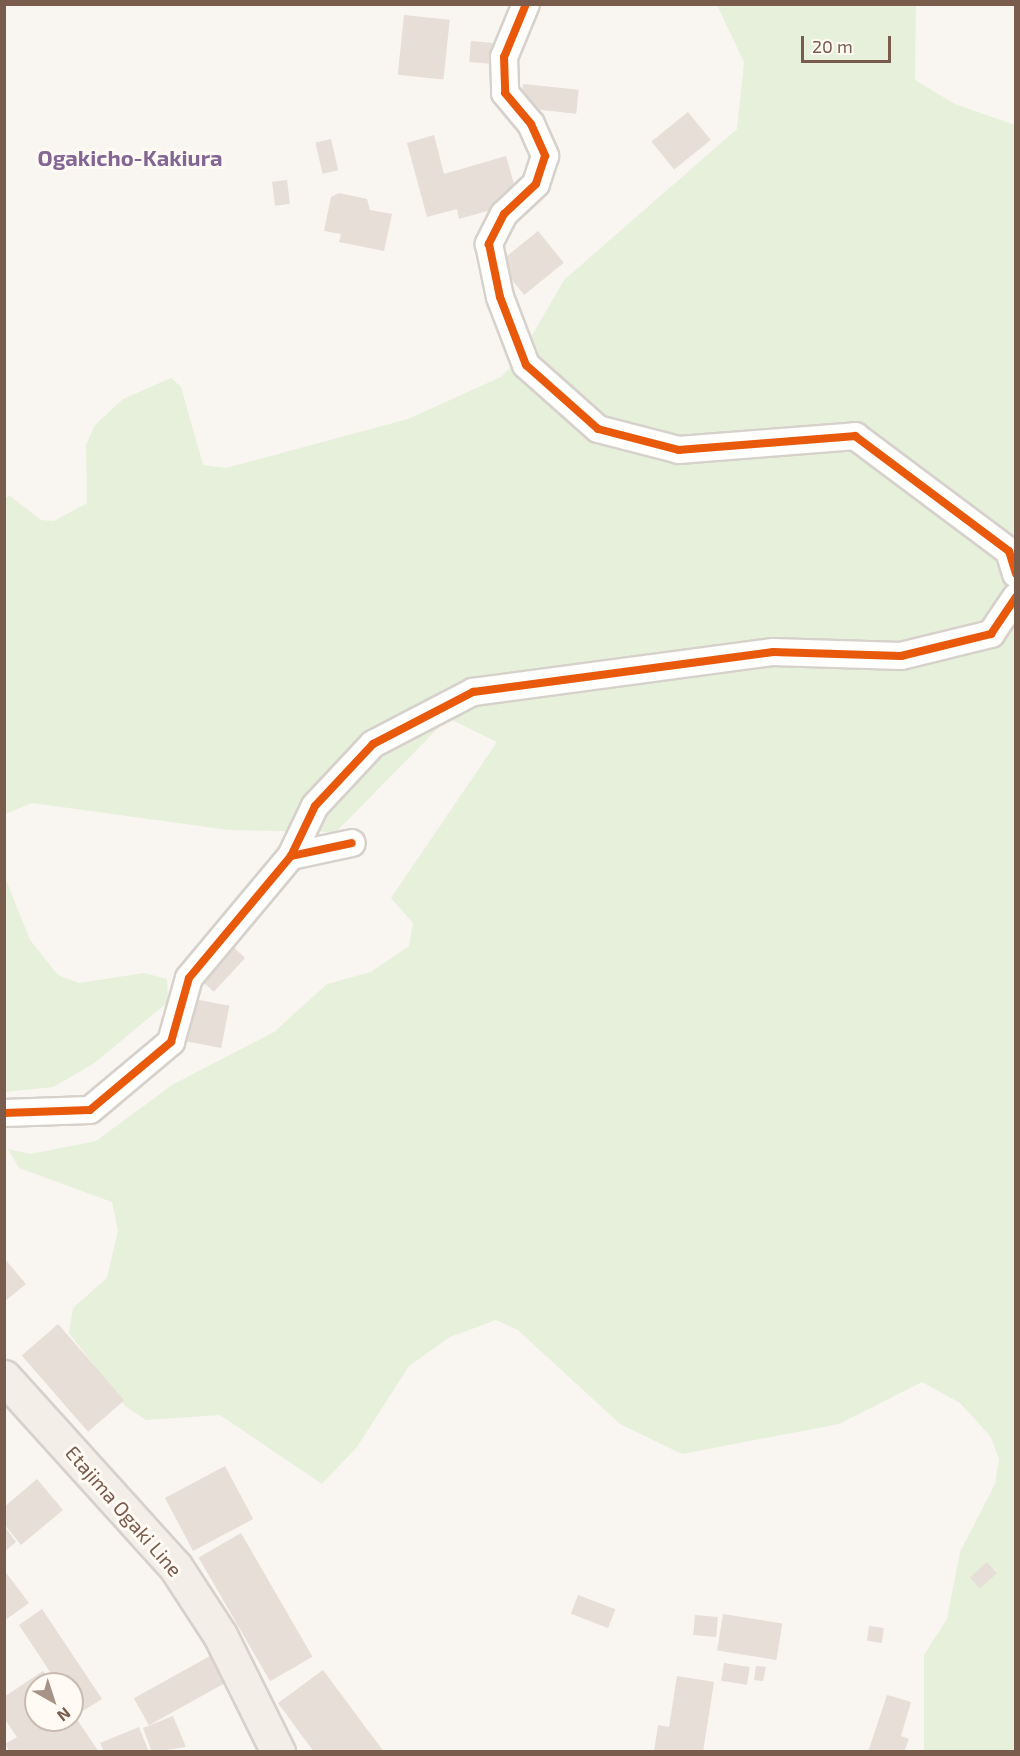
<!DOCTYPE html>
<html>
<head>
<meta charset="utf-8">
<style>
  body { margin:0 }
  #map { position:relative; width:1020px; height:1756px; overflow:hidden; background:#f9f5f0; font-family:"Exo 2",sans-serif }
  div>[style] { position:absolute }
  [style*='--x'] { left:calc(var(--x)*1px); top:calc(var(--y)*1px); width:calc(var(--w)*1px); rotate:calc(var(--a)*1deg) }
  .green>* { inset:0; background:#e7f0db }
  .building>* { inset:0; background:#e6ded7; transform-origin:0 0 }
  .roads { filter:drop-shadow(2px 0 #d7d1cb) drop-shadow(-2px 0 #d7d1cb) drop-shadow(0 2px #d7d1cb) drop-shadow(0 -2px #d7d1cb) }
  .minor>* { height:26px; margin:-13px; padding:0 13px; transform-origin:13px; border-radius:13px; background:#fefefd }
  .primary>* { height:33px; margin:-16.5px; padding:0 16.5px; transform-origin:16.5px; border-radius:16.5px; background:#f3eee8 }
  .cycleway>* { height:8px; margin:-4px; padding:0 4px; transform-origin:4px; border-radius:4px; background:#e8590c }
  span { translate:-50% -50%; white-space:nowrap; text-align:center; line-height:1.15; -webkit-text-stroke:6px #fffaf3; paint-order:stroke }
  .street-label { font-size:20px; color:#7a5c4d }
  .quarter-label { font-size:22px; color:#846695; font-weight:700 }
  .frame { position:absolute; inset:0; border:6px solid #7a5c4d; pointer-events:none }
  .north { position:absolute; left:24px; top:1672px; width:60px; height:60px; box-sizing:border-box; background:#fffaf3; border:2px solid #cabbb1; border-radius:50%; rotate:141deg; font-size:16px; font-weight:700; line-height:24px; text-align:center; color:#7a5c4d }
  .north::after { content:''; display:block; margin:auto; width:21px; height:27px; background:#a69286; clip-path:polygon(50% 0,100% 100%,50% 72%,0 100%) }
  .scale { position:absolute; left:801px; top:36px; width:90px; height:27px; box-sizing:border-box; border:3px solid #7a5c4d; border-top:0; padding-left:8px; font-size:18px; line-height:21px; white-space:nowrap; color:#7a5c4d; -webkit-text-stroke:4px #fffaf3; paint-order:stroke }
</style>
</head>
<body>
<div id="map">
  <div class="green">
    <i style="clip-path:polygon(717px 5px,916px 5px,915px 80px,955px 104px,1015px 125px,1015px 1751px,924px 1751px,924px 1655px,947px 1619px,960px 1552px,995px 1484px,999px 1459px,991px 1437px,960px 1403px,922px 1382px,839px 1424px,682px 1454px,620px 1424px,518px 1330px,496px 1320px,450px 1337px,409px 1366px,357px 1447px,322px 1484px,220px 1415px,146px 1420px,126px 1407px,69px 1333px,73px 1308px,107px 1278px,118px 1230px,112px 1202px,19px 1168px,8px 1149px,30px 1154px,96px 1141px,172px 1085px,274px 1032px,327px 984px,371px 972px,409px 946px,413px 923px,391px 898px,497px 742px,448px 718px,336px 832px,229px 830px,32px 803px,5px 814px,5px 498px,10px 496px,41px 520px,54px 521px,87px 503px,86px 445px,95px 425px,123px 399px,171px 378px,181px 387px,203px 465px,226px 468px,408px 419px,501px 377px,518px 360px,564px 280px,737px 129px,744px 62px)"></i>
    <i style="clip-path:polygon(4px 875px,30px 940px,58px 975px,79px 983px,144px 973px,167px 979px,168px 1002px,93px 1064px,53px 1087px,5px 1092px)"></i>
  </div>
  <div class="building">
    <i style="left:404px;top:15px;width:46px;height:60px;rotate:6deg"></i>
    <i style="left:471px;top:41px;width:22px;height:21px;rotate:5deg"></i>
    <i style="left:523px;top:84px;width:56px;height:24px;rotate:6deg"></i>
    <i style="left:688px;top:112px;width:36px;height:47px;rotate:51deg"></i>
    <i style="clip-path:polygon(434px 135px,444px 174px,506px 156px,519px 202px,459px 219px,457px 209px,427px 217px,407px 143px)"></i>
    <i style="left:331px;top:139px;width:32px;height:16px;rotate:77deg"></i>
    <i style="left:287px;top:180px;width:24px;height:15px;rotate:83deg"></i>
    <i style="clip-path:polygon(339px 193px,367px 199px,370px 210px,392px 214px,384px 251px,339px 242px,341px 234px,324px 231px,331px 197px)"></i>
    <i style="left:538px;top:231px;width:41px;height:51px;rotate:51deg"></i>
    <i style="left:229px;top:943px;width:22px;height:46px;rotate:43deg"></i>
    <i style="left:194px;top:999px;width:36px;height:43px;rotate:11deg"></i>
    <i style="clip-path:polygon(4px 1258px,26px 1284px,4px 1302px)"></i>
    <i style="left:58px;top:1324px;width:101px;height:48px;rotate:49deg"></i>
    <i style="left:225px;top:1466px;width:60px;height:68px;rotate:62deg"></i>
    <i style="clip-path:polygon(37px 1479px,63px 1510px,21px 1545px,4px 1524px,4px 1507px)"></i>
    <i style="clip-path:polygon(5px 1527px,16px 1542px,5px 1551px)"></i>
    <i style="left:241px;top:1533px;width:143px;height:49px;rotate:60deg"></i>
    <i style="left:987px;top:1562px;width:15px;height:23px;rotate:48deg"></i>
    <i style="clip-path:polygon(4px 1570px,29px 1603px,4px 1621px)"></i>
    <i style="left:578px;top:1595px;width:40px;height:20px;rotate:21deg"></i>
    <i style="clip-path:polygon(42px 1609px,102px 1699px,78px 1714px,72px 1705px,72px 1684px,58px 1684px,19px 1625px)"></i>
    <i style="left:723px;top:1614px;width:60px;height:37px;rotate:9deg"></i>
    <i style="left:695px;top:1615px;width:23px;height:20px;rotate:5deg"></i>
    <i style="left:869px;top:1626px;width:15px;height:15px;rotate:8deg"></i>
    <i style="left:210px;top:1656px;width:31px;height:87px;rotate:61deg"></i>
    <i style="left:724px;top:1663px;width:26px;height:18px;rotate:9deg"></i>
    <i style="clip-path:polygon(756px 1666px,766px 1667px,763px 1681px,754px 1680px)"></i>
    <i style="clip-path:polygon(323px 1670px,384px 1752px,314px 1752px,278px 1703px)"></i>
    <i style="clip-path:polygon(43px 1671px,53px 1684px,36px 1684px,36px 1720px,72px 1720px,72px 1712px,99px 1752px,10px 1752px,5px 1744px,17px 1737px,4px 1718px,4px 1697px)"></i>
    <i style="clip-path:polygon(677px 1676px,714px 1682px,703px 1752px,654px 1752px,658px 1725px,669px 1727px)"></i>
    <i style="clip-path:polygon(887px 1695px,911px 1702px,901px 1736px,909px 1739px,904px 1752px,868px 1752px)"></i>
    <i style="clip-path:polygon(173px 1716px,186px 1747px,152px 1752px,143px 1728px)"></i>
    <i style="clip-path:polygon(139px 1727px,149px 1752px,104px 1752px,100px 1743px)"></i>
  </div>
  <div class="roads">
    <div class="minor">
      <i style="--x:526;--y:4;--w:57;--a:112.5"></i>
      <i style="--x:504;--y:57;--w:36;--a:88"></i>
      <i style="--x:505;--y:93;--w:40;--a:50"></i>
      <i style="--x:531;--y:124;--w:35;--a:66"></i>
      <i style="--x:545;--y:156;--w:29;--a:108"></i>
      <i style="--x:536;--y:184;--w:44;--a:136.8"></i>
      <i style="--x:504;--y:214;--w:34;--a:117"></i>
      <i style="--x:489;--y:244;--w:54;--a:78.3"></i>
      <i style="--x:500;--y:297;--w:73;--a:69.1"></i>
      <i style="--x:526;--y:365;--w:96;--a:41.6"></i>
      <i style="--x:598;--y:429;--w:84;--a:14.5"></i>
      <i style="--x:679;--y:450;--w:177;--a:-4.5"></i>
      <i style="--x:855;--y:436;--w:192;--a:36.8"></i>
      <i style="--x:1009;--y:551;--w:24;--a:73"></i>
      <i style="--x:291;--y:856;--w:55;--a:-64.4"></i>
      <i style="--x:315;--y:806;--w:85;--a:-46.9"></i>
      <i style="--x:373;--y:744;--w:113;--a:-27.5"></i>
      <i style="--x:473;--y:692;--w:303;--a:-7.6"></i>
      <i style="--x:773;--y:652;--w:128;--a:1.8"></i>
      <i style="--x:901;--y:656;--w:93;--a:-13.7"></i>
      <i style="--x:991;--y:634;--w:45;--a:-56"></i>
      <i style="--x:4;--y:1113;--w:86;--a:-2"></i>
      <i style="--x:90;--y:1110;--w:106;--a:-40"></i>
      <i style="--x:171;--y:1042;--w:66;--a:-74.3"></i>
      <i style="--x:189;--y:978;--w:159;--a:-50.1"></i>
      <i style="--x:291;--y:856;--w:62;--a:-12"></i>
    </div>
    <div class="primary">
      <i style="--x:4;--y:1377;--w:255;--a:47.9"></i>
      <i style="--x:175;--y:1566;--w:82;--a:56.9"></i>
      <i style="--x:220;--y:1635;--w:131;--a:63.6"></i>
    </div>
  </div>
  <div class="cycleway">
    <i style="--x:526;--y:4;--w:57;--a:112.5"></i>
    <i style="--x:504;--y:57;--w:36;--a:88"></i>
    <i style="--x:505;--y:93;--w:40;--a:50"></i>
    <i style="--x:531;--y:124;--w:35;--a:66"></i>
    <i style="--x:545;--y:156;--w:29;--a:108"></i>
    <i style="--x:536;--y:184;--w:44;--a:136.8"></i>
    <i style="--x:504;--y:214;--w:34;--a:117"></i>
    <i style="--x:489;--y:244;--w:54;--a:78.3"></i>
    <i style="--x:500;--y:297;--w:73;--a:69.1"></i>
    <i style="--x:526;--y:365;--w:96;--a:41.6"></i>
    <i style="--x:598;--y:429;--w:84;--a:14.5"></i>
    <i style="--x:679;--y:450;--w:177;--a:-4.5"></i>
    <i style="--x:855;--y:436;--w:192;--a:36.8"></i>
    <i style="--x:1009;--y:551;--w:24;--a:73"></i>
    <i style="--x:291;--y:856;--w:55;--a:-64.4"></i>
    <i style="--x:315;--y:806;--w:85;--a:-46.9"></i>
    <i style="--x:373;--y:744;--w:113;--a:-27.5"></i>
    <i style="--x:473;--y:692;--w:303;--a:-7.6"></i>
    <i style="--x:773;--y:652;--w:128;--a:1.8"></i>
    <i style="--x:901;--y:656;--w:93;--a:-13.7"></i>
    <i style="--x:991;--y:634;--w:45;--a:-56"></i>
    <i style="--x:4;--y:1113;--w:86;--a:-2"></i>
    <i style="--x:90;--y:1110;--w:106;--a:-40"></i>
    <i style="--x:171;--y:1042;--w:66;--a:-74.3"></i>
    <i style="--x:189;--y:978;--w:159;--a:-50.1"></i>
    <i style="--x:291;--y:856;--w:62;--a:-12"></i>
  </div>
  <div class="street-label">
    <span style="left:124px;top:1511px;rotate:49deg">Etajima Ogaki Line</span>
  </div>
  <div class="quarter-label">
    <span style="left:130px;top:158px">Ogakicho-Kakiura</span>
  </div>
  <div class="frame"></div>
  <div class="north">N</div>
  <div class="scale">20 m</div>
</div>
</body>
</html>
